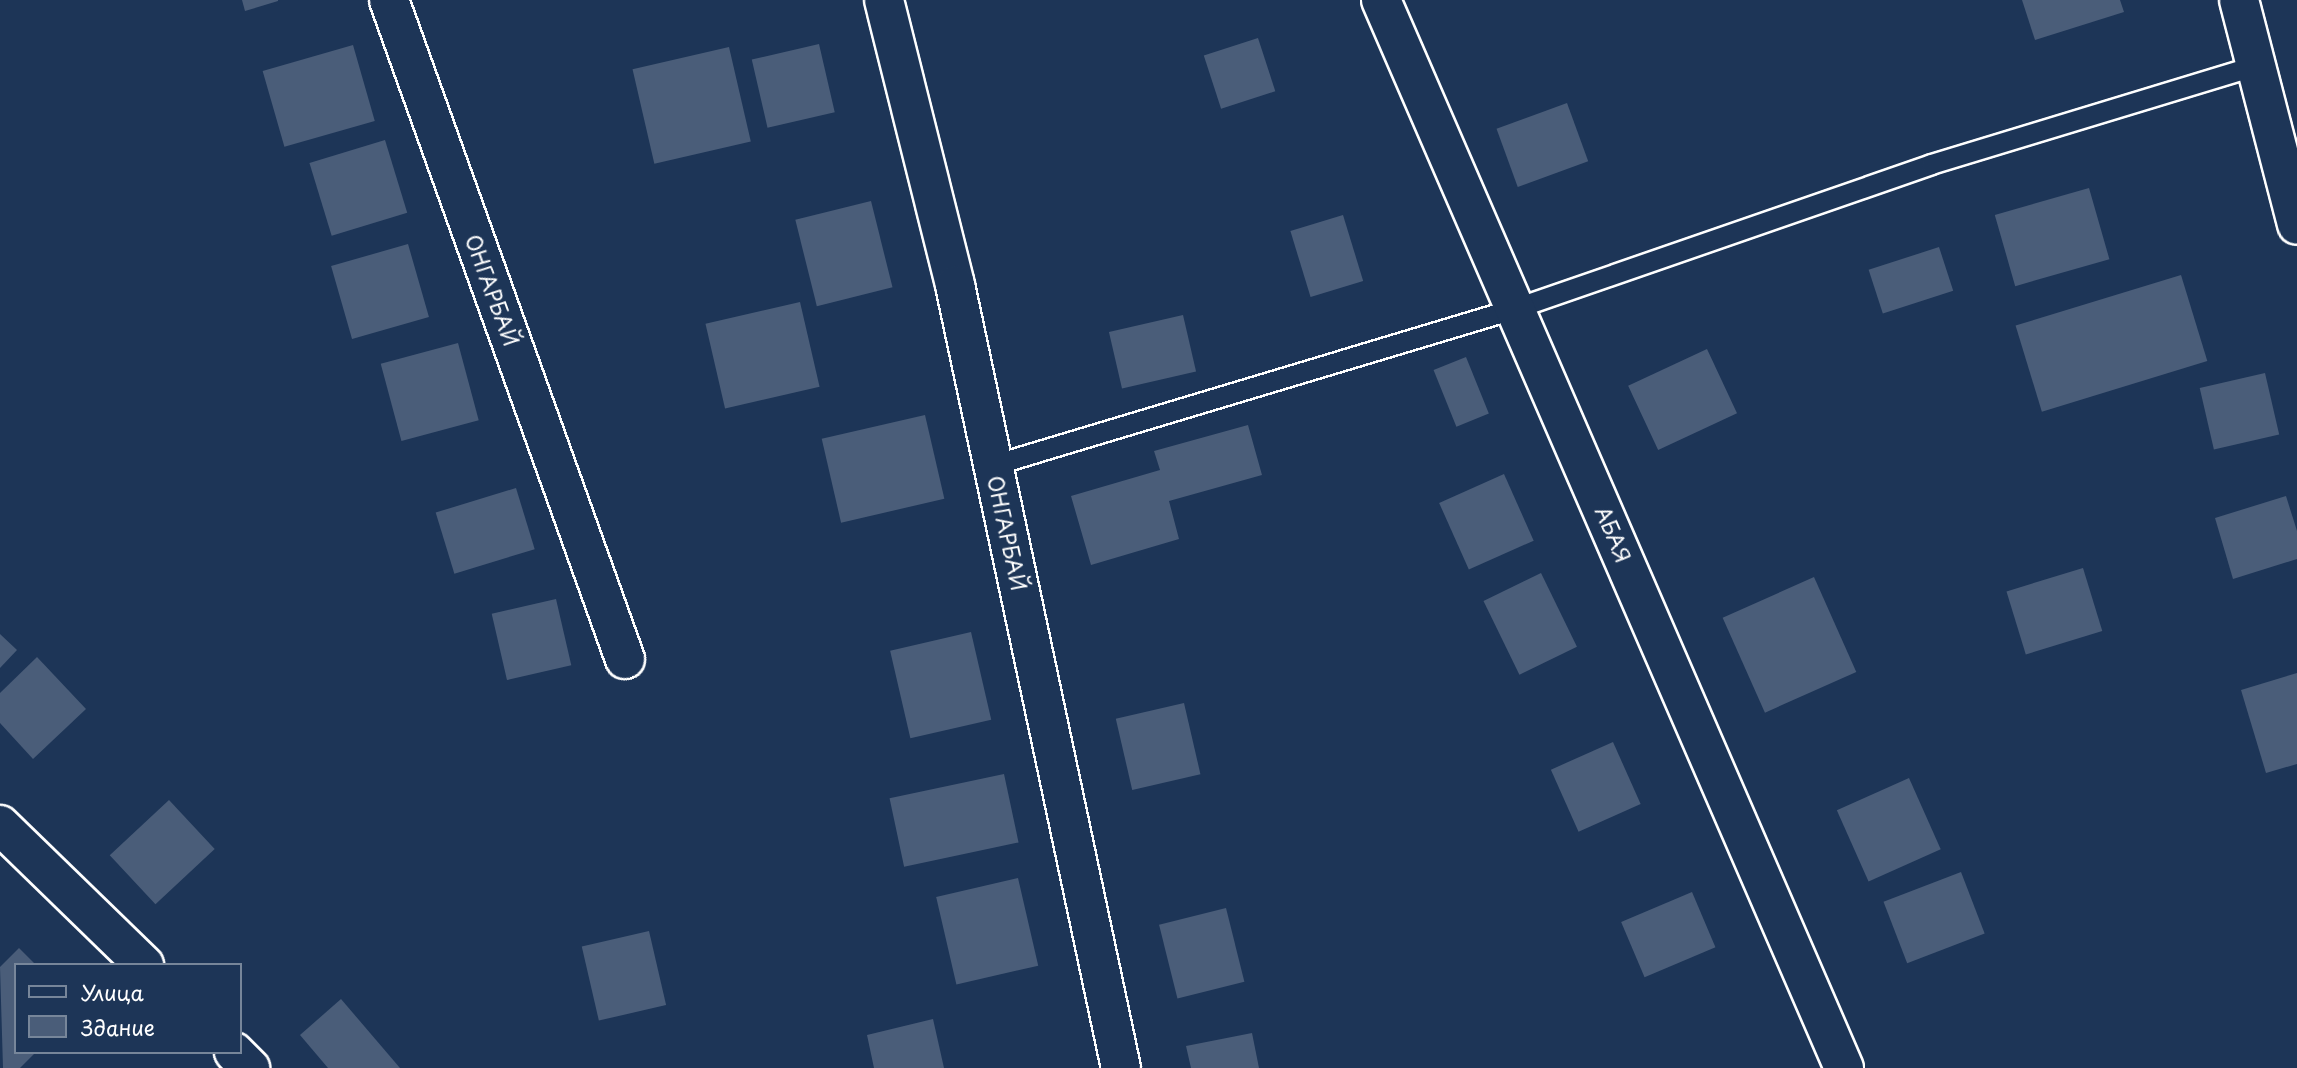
<!DOCTYPE html>
<html>
<head>
<meta charset="utf-8">
<style>
  body { margin:0 }
  #map { position:relative; width:2297px; height:1068px; overflow:hidden; background:#1d3557; font-family:"Playpen Sans",sans-serif }
  div>[style] { position:absolute }
  [style*='--x'] { left:calc(var(--x)*1px); top:calc(var(--y)*1px); width:calc(var(--w)*1px); rotate:calc(var(--a)*1deg) }
  .building>* { inset:0; background:#4a5d79; transform-origin:0 0 }
  .roads { filter:drop-shadow(2px 0 #fff) drop-shadow(-2px 0 #fff) drop-shadow(0 2px #fff) drop-shadow(0 -2px #fff) }
  .lane>* { height:19px; margin:-9.5px; padding:0 9.5px; transform-origin:9.5px; border-radius:9.5px; background:#1d3557 }
  .street>* { height:38px; margin:-19px; padding:0 19px; transform-origin:19px; border-radius:19px; background:#1d3557 }
  .secondary>* { height:38px; margin:-19px; padding:0 19px; transform-origin:19px; border-radius:19px; background:#1d3557 }
  span { translate:-50% -50%; white-space:nowrap; text-align:center; line-height:1.15; -webkit-text-stroke:5px #1d3557; paint-order:stroke }
  .street-label { font-size:21px; color:#fff }
  .legend { position:absolute; left:14px; top:963px; width:228px; height:91px; box-sizing:border-box; background:#1d3557; border:2px solid #77869a; margin:0; padding:9px 12px; list-style:none; font-size:21px; color:#fff }
  .legend li { display:flex; align-items:center; gap:14px; height:35px }
  .legend b { width:35px; border:2px solid #77869a }
</style>
</head>
<body>
<div id="map">
  <div class="building">
    <i style="clip-path:polygon(242px 0,278px 0,278px 1px,245px 11px)"></i>
    <i style="clip-path:polygon(2022px 0,2120px 0,2124px 12px,2035px 40px)"></i>
    <i style="left:1258px;top:38px;width:56px;height:57px;rotate:72deg"></i>
    <i style="left:819px;top:44px;width:70px;height:69px;rotate:77deg"></i>
    <i style="left:353px;top:45px;width:79px;height:94px;rotate:74deg"></i>
    <i style="left:729px;top:47px;width:97px;height:99px;rotate:77deg"></i>
    <i style="left:1567px;top:103px;width:62px;height:75px;rotate:70deg"></i>
    <i style="left:385px;top:140px;width:76px;height:79px;rotate:73deg"></i>
    <i style="left:2089px;top:188px;width:74px;height:98px;rotate:74deg"></i>
    <i style="left:871px;top:201px;width:89px;height:78px;rotate:76deg"></i>
    <i style="left:1343px;top:215px;width:69px;height:55px;rotate:73deg"></i>
    <i style="left:408px;top:244px;width:76px;height:80px;rotate:74deg"></i>
    <i style="left:1939px;top:247px;width:46px;height:74px;rotate:72deg"></i>
    <i style="left:2181px;top:275px;width:90px;height:173px;rotate:73deg"></i>
    <i style="left:800px;top:302px;width:87px;height:97px;rotate:77deg"></i>
    <i style="left:1183px;top:315px;width:58px;height:76px;rotate:77deg"></i>
    <i style="left:458px;top:343px;width:80px;height:80px;rotate:75deg"></i>
    <i style="left:1707px;top:349px;width:71px;height:87px;rotate:65deg"></i>
    <i style="left:1466px;top:357px;width:61px;height:35px;rotate:68deg"></i>
    <i style="left:2265px;top:373px;width:63px;height:67px;rotate:77deg"></i>
    <i style="left:925px;top:415px;width:86px;height:106px;rotate:77deg"></i>
    <i style="clip-path:polygon(1248px 425px,1262px 475px,1169px 501px,1179px 539px,1091px 565px,1071px 496px,1160px 470px,1154px 451px)"></i>
    <i style="left:1504px;top:474px;width:73px;height:71px;rotate:66deg"></i>
    <i style="left:516px;top:488px;width:64px;height:84px;rotate:73deg"></i>
    <i style="clip-path:polygon(2286px 496px,2297px 531px,2297px 559px,2233px 579px,2215px 518px)"></i>
    <i style="left:2083px;top:568px;width:66px;height:80px;rotate:73deg"></i>
    <i style="left:1541px;top:573px;width:82px;height:64px;rotate:64deg"></i>
    <i style="left:1814px;top:577px;width:104px;height:100px;rotate:66deg"></i>
    <i style="left:556px;top:599px;width:68px;height:66px;rotate:77deg"></i>
    <i style="left:971px;top:632px;width:90px;height:83px;rotate:77deg"></i>
    <i style="clip-path:polygon(0 634px,17px 650px,0 668px)"></i>
    <i style="clip-path:polygon(37px 657px,86px 709px,33px 759px,0 723px,0 693px)"></i>
    <i style="clip-path:polygon(2297px 673px,2297px 764px,2266px 773px,2241px 690px)"></i>
    <i style="left:1184px;top:703px;width:73px;height:70px;rotate:77deg"></i>
    <i style="left:1613px;top:742px;width:68px;height:68px;rotate:66deg"></i>
    <i style="left:1004px;top:774px;width:70px;height:117px;rotate:78deg"></i>
    <i style="left:1909px;top:778px;width:78px;height:79px;rotate:66deg"></i>
    <i style="left:169px;top:800px;width:67px;height:81px;rotate:47deg"></i>
    <i style="left:1961px;top:872px;width:66px;height:83px;rotate:69deg"></i>
    <i style="left:1018px;top:878px;width:90px;height:84px;rotate:77deg"></i>
    <i style="left:1692px;top:892px;width:60px;height:77px;rotate:67deg"></i>
    <i style="left:1226px;top:908px;width:76px;height:69px;rotate:76deg"></i>
    <i style="left:649px;top:931px;width:76px;height:69px;rotate:77deg"></i>
    <i style="clip-path:polygon(19px 948px,36px 965px,16px 965px,16px 1052px,36px 1052px,20px 1068px,3px 1068px,0 967px)"></i>
    <i style="clip-path:polygon(341px 999px,400px 1068px,328px 1068px,300px 1035px)"></i>
    <i style="clip-path:polygon(933px 1019px,944px 1068px,874px 1068px,867px 1035px)"></i>
    <i style="clip-path:polygon(1252px 1033px,1259px 1068px,1191px 1068px,1186px 1046px)"></i>
  </div>
  <div class="roads">
    <div class="lane">
      <i style="--x:993;--y:465;--w:546;--a:-16.71"></i>
      <i style="--x:1516;--y:308;--w:439;--a:-19.1"></i>
      <i style="--x:1931;--y:164;--w:340;--a:-16.9"></i>
    </div>
    <div class="street">
      <i style="--x:389;--y:0;--w:700;--a:70.3"></i>
      <i style="--x:884;--y:0;--w:294;--a:76"></i>
      <i style="--x:955;--y:285;--w:800;--a:78.03"></i>
      <i style="--x:1381;--y:0;--w:1164;--a:66.56"></i>
      <i style="--x:0;--y:825;--w:201;--a:44.2"></i>
      <i style="--x:234;--y:1052;--w:23;--a:45"></i>
    </div>
    <div class="secondary">
      <i style="--x:2239;--y:0;--w:232;--a:75.5"></i>
    </div>
  </div>
  <div class="street-label">
    <span style="left:493px;top:290px;rotate:70deg">ОНГАРБАЙ</span>
    <span style="left:1008px;top:533px;rotate:78deg">ОНГАРБАЙ</span>
    <span style="left:1614px;top:534px;rotate:67deg">АБАЯ</span>
  </div>
  <ul class="legend">
  <li><b style="height:9px;background:#1d3557"></b>Улица</li>
  <li><b style="height:19px;background:#4a5d79"></b>Здание</li>
  </ul>
</div>
</body>
</html>
